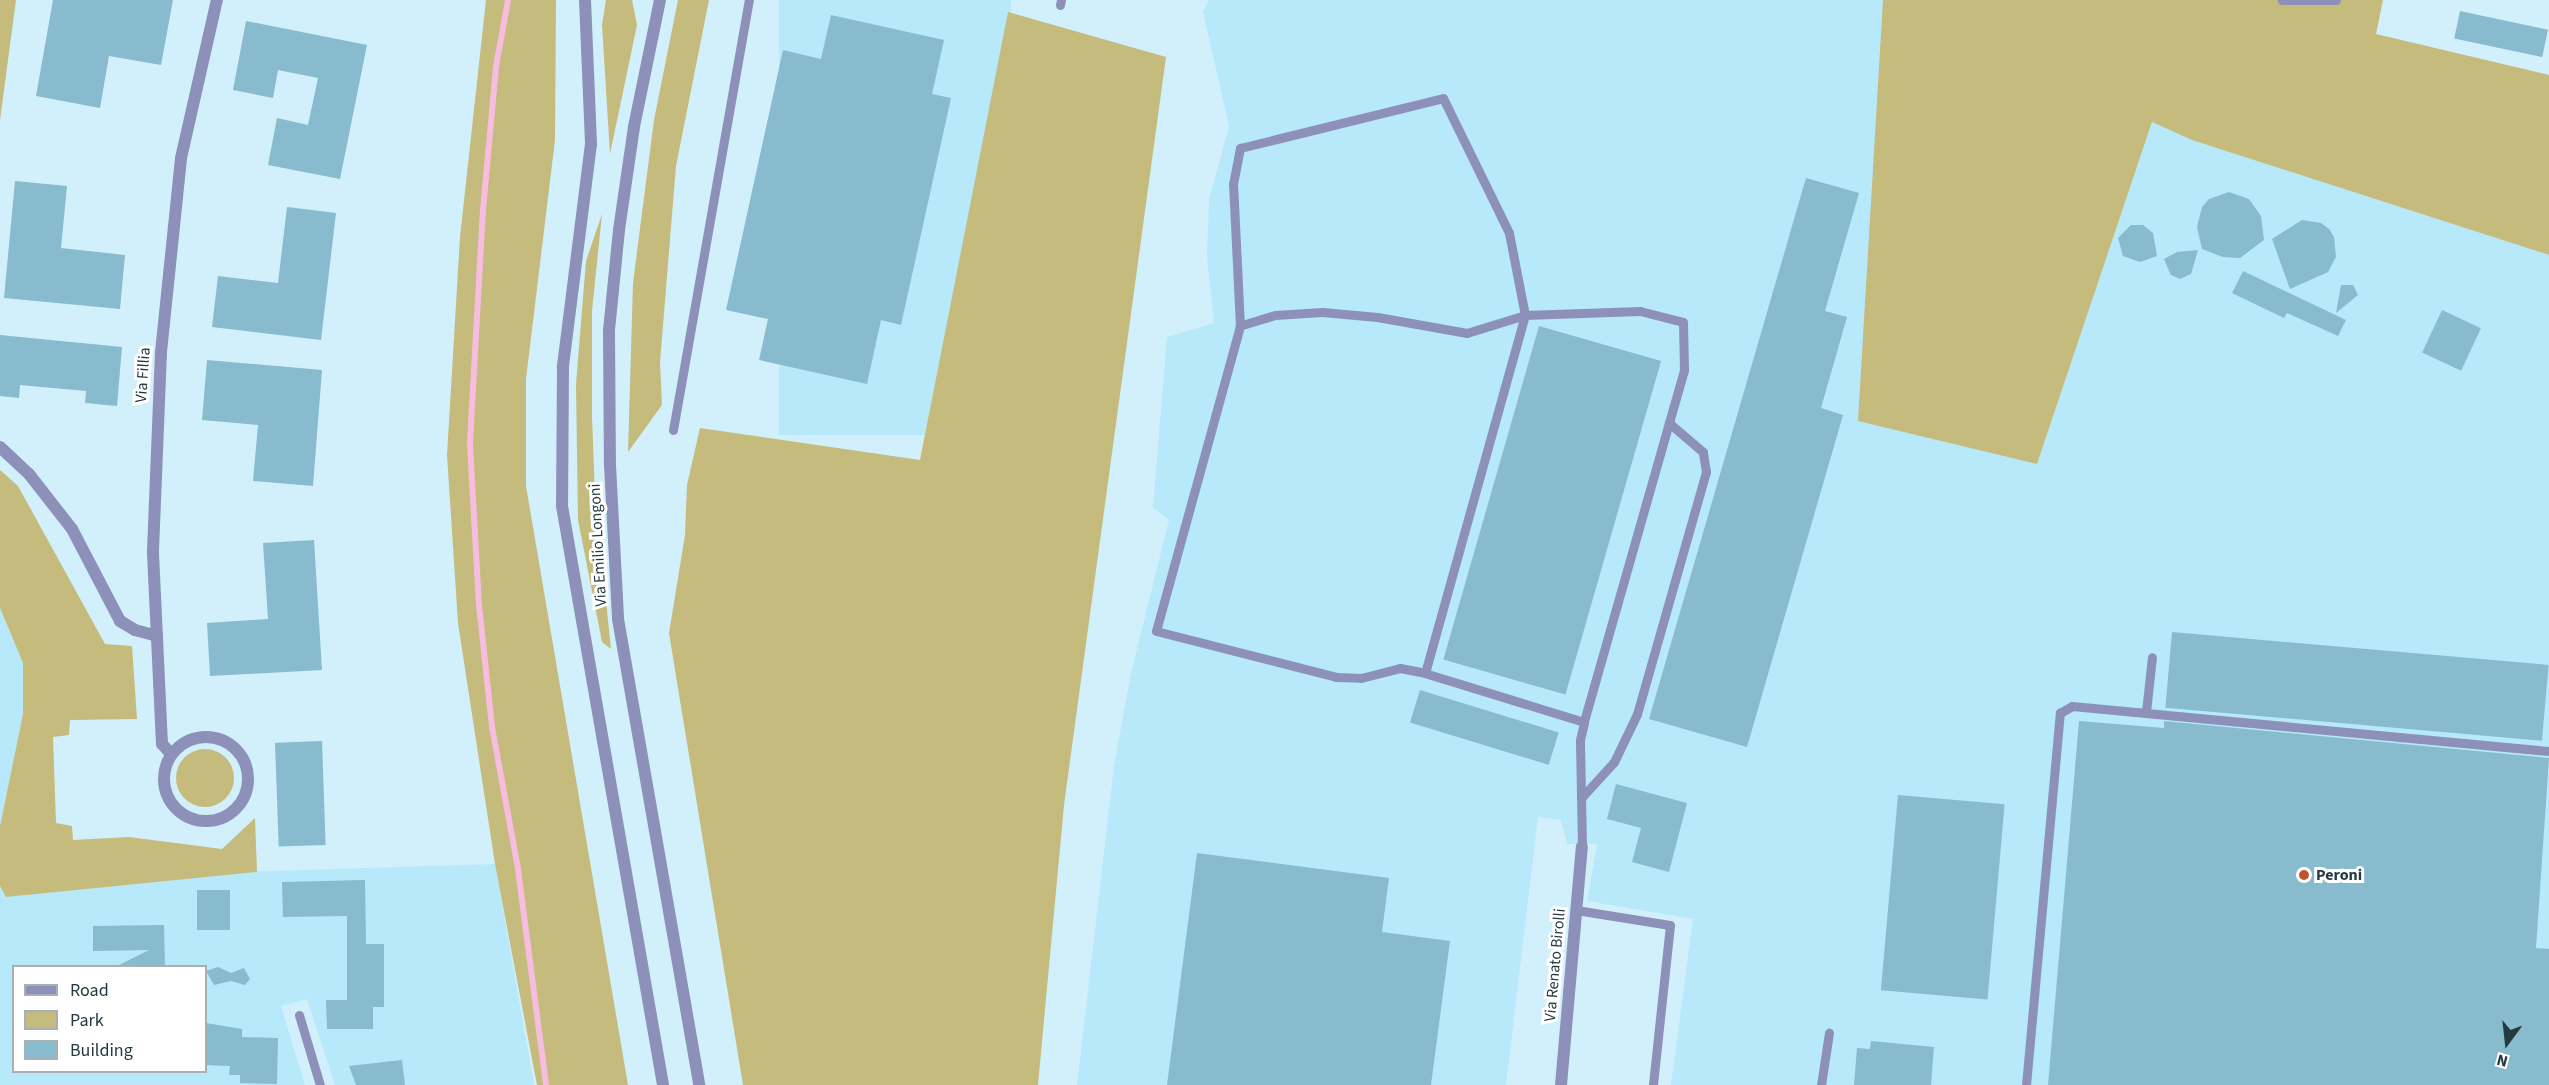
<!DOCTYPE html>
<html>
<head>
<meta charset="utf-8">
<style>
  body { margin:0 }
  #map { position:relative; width:2549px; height:1085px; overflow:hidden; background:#d1f0fb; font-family:"Source Sans 3",sans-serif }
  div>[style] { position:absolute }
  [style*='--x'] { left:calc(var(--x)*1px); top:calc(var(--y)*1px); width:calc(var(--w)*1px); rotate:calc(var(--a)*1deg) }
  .built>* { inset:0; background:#b7e9fa; transform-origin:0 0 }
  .green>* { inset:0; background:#c4bb7c }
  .round { border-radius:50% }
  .stream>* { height:6px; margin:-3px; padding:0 3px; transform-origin:3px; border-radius:3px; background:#f7bde1 }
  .building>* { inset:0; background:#87bbcd; transform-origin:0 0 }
  .service>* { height:9px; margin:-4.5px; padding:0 4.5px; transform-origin:4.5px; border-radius:4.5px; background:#8d90b9 }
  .minor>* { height:12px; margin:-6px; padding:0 6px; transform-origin:6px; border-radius:6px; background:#8d90b9 }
  .minor>.ring { margin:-6px; padding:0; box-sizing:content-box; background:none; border:12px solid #8d90b9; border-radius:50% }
  .tertiary>* { height:12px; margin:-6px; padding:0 6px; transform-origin:6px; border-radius:6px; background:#8d90b9 }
  .dots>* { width:16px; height:16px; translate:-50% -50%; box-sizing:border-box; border:3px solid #fff; border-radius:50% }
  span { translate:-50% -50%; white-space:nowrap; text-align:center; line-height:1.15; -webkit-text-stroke:6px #fff; paint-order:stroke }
  .street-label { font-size:16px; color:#243a41 }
  .poi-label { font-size:16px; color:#243a41; font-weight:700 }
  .left { translate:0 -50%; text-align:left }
  .legend { position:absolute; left:12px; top:965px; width:195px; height:108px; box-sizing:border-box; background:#fff; border:2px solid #a7b0b3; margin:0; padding:8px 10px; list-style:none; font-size:18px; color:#243a41 }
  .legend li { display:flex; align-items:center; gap:12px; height:30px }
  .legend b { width:30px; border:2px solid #a7b0b3 }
  .north { position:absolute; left:2477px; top:1013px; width:60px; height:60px; -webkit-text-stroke:4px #fff; paint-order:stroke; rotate:195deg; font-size:16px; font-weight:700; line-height:24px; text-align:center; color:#243a41 }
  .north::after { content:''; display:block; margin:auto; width:21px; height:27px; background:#243a41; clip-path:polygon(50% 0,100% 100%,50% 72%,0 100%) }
</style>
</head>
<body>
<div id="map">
  <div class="built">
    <i style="left:779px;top:0;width:232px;height:435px"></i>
    <i style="clip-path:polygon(1209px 0,1884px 0,2037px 464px,2152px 122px,2192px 140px,2549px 255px,2549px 1085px,1671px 1085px,1693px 919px,1587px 901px,1597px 844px,1567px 844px,1561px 820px,1538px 817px,1506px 1085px,1077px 1085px,1114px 766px,1131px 673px,1169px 520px,1153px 507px,1167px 337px,1214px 323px,1207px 257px,1209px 200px,1229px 126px,1203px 12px)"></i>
    <i style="clip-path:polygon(0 608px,23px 663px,23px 714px,0 826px)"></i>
    <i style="clip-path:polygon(evenodd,495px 864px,534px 1085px,335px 1085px,307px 999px,281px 1006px,305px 1085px,0 1085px,0 886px,7px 897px,240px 872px,495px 864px,14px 966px,206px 966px,206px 1072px,14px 1072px,14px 966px)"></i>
  </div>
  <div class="green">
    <i style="clip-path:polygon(0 0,16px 0,0 120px)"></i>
    <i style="clip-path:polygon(486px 0,556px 0,555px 140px,526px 379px,526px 486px,628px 1085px,537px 1085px,495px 864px,458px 623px,447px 455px,460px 237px)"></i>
    <i style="clip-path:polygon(606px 0,632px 0,637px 25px,610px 154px,602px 25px)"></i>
    <i style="clip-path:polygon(678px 0,709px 0,676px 166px,660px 362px,662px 405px,628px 452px,633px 283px,654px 120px)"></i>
    <i style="clip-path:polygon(1883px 0,2383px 0,2376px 34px,2549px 75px,2549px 255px,2192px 140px,2152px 122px,2037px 464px,1858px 421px)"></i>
    <i style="clip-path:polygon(1008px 12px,1166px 57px,1064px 805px,1038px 1085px,743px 1085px,669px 633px,685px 535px,687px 485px,700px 428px,920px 460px)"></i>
    <i style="clip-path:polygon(602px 214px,592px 311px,592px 416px,595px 496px,611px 649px,602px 642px,578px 520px,576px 384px,586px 261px)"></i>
    <i style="clip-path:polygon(0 470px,18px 486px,105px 644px,132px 646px,137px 719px,70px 720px,69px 735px,53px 737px,56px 823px,72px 826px,73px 840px,129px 837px,222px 849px,255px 818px,257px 872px,6px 897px,0 886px,0 826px,23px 714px,23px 663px,0 608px)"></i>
    <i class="round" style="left:176px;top:749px;width:58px;height:58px"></i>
  </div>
  <div class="stream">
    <i style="--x:508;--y:0;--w:68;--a:100.2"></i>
    <i style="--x:496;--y:67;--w:143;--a:95.2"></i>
    <i style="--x:483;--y:209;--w:236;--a:93.2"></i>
    <i style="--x:470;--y:445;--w:160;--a:86.8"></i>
    <i style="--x:479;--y:605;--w:123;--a:83.9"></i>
    <i style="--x:492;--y:727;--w:144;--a:79.6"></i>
    <i style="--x:518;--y:869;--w:218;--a:82.6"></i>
  </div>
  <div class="building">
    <i style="clip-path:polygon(53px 0,173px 0,161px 65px,109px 56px,100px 108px,36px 96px)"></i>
    <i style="left:2460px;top:11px;width:90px;height:28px;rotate:12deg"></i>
    <i style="clip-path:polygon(831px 15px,944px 40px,932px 94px,951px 98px,901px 325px,881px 320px,867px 384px,759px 360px,768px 319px,726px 310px,783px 50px,821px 59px)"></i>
    <i style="clip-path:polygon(246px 21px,367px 45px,340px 179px,268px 165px,277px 118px,308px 125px,318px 78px,278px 70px,273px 98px,233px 90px)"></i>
    <i style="clip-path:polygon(1806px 178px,1859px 193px,1825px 311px,1847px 317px,1821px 408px,1843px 415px,1747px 747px,1649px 719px)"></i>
    <i style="clip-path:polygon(15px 181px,67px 186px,61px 248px,125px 255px,120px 309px,4px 298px)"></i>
    <i style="clip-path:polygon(2229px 192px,2249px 199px,2261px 216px,2264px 240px,2240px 258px,2223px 257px,2202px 249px,2197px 227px,2202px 207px,2209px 199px)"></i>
    <i style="clip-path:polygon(287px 207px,336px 213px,321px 340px,212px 327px,218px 276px,278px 283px)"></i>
    <i style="clip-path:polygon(2302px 220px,2321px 223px,2329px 229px,2334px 237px,2336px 257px,2328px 272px,2290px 289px,2272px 239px)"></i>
    <i style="clip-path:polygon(2131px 225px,2143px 225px,2153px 233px,2157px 256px,2140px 262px,2123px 256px,2118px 238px)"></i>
    <i style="clip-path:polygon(2198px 250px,2191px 274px,2180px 279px,2171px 275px,2164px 259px,2177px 252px)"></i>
    <i style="clip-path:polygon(2243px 271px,2346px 320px,2338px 336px,2287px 313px,2284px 318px,2232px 293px)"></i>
    <i style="clip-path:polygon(2341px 285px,2353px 285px,2358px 295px,2336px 313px)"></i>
    <i style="left:2442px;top:310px;width:43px;height:47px;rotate:25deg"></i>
    <i style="left:1539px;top:326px;width:127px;height:347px;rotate:16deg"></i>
    <i style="clip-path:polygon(0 335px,122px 347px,117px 406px,85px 403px,86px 391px,20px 385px,19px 398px,0 396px)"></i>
    <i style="clip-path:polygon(207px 360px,322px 370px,313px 486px,253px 481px,258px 425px,202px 420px)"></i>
    <i style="clip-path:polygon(314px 540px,322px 670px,210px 676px,207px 623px,268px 619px,263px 543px)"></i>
    <i style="left:2172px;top:632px;width:378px;height:76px;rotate:5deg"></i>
    <i style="left:1420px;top:690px;width:145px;height:34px;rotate:17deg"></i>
    <i style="clip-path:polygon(2079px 721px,2164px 728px,2164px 721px,2549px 758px,2536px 948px,2549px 949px,2549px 1085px,2048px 1085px)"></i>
    <i style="left:322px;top:741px;width:104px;height:47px;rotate:88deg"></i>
    <i style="clip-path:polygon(1616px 784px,1687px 803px,1669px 872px,1632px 862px,1641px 828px,1607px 819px)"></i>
    <i style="left:1898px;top:795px;width:107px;height:196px;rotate:5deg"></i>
    <i style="clip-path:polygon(1197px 853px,1389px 878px,1382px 932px,1450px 941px,1431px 1085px,1167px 1085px)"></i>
    <i style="clip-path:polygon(365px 880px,366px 944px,384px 944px,384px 1007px,373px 1007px,373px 1029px,327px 1029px,326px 1000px,347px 1000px,347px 916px,283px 917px,282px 882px)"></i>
    <i style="left:197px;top:890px;width:33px;height:40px"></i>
    <i style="clip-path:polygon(164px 925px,165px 966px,117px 966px,149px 950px,93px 951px,93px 926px)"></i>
    <i style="clip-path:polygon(218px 967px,231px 973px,244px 968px,250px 979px,245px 985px,231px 981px,214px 985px,206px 971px)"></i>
    <i style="clip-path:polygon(206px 1023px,242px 1029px,242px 1037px,278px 1038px,277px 1084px,240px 1083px,240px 1075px,229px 1075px,230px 1066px,206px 1065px)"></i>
    <i style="clip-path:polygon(1871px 1041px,1934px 1047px,1931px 1085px,1854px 1085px,1857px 1048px,1870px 1049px)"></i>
    <i style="clip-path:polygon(402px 1060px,405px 1085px,356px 1085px,349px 1066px)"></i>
  </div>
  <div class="service">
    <i style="--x:2282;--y:0;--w:54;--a:0"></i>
    <i style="--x:1060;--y:5;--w:5;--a:-79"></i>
    <i style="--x:1640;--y:311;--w:44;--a:14.3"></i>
    <i style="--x:1683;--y:322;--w:48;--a:88.8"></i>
    <i style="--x:1684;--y:370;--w:366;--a:105.9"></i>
    <i style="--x:1584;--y:722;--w:166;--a:-162.9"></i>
    <i style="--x:1425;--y:673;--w:372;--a:-74.4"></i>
    <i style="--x:1525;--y:315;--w:115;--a:-2"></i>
    <i style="--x:1240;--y:326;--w:142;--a:-92.8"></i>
    <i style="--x:1233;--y:184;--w:37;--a:-79"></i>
    <i style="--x:1240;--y:148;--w:209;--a:-13.8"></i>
    <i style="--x:1443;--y:98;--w:150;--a:63.9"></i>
    <i style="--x:1509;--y:233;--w:84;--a:79"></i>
    <i style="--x:1525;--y:315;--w:61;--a:162.8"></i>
    <i style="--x:1467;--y:333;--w:91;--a:-169.9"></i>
    <i style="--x:1377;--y:317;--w:55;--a:-174.8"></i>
    <i style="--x:1322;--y:312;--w:47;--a:176.3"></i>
    <i style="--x:1275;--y:315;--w:37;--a:163"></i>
    <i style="--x:1240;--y:326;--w:316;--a:105.4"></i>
    <i style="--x:1156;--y:631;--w:186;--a:14.3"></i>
    <i style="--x:1336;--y:677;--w:25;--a:2"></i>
    <i style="--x:1361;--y:678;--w:40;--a:-14.4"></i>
    <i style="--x:1400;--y:668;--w:25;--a:11"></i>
    <i style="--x:673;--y:430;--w:437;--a:-80"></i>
    <i style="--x:2146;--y:712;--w:55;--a:-83.8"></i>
    <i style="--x:1582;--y:797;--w:47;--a:-47.6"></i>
    <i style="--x:1614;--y:762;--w:53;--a:-64.4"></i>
    <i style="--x:1637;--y:714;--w:252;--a:-74.1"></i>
    <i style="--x:1706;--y:472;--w:20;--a:-99"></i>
    <i style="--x:1703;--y:452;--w:45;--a:-139.5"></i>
    <i style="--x:1582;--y:847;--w:107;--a:-91.1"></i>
    <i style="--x:1580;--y:740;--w:18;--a:-77"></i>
    <i style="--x:1576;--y:910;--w:95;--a:9.1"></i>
    <i style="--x:1670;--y:925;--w:161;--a:96.1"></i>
    <i style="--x:299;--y:1015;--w:73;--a:73.3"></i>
    <i style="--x:1821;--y:1085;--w:53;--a:-81.3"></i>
    <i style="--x:2026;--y:1085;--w:374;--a:-84.8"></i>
    <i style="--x:2060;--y:713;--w:14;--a:-30"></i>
    <i style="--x:2072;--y:706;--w:479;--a:5.4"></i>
  </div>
  <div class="minor">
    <i style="--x:0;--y:447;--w:40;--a:43"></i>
    <i style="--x:29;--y:474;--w:70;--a:52"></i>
    <i style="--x:72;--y:529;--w:104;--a:62.4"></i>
    <i style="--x:120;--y:621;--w:17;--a:31"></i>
    <i style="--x:135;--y:630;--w:23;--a:15"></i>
    <i class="ring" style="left:164px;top:737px;width:72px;height:72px"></i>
    <i style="--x:171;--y:754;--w:13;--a:-132"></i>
    <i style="--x:162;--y:744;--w:193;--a:-92.7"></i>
    <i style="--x:153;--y:551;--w:199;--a:-87.7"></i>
    <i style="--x:161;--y:352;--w:195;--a:-84.1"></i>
    <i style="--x:181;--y:158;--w:162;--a:-77.2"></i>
    <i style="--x:1561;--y:1085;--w:239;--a:-85"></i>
  </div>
  <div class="tertiary">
    <i style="--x:585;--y:0;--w:144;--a:87.6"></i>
    <i style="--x:591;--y:144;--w:225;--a:97.2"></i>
    <i style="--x:563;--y:367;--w:139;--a:90.4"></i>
    <i style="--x:562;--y:506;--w:588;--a:80.1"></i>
    <i style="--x:660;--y:0;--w:130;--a:101.6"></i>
    <i style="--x:634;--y:127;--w:104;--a:98.3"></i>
    <i style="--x:619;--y:230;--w:101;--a:95.7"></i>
    <i style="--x:609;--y:331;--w:134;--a:89.6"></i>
    <i style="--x:610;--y:465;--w:154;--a:87"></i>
    <i style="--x:618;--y:619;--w:473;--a:80.1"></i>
  </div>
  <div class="dots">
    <i style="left:2304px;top:875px;background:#bd562d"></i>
  </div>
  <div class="street-label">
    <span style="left:143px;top:375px;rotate:-86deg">Via Fillia</span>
    <span style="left:598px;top:545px;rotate:-93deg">Via Emilio Longoni</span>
    <span style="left:1555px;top:965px;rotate:-85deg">Via Renato Birolli</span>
  </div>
  <div class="poi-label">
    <span class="left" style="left:2316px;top:875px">Peroni</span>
  </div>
  <ul class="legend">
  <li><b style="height:8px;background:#8d90b9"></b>Road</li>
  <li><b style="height:16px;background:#c4bb7c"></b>Park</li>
  <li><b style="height:16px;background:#87bbcd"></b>Building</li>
  </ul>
  <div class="north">N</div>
</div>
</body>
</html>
